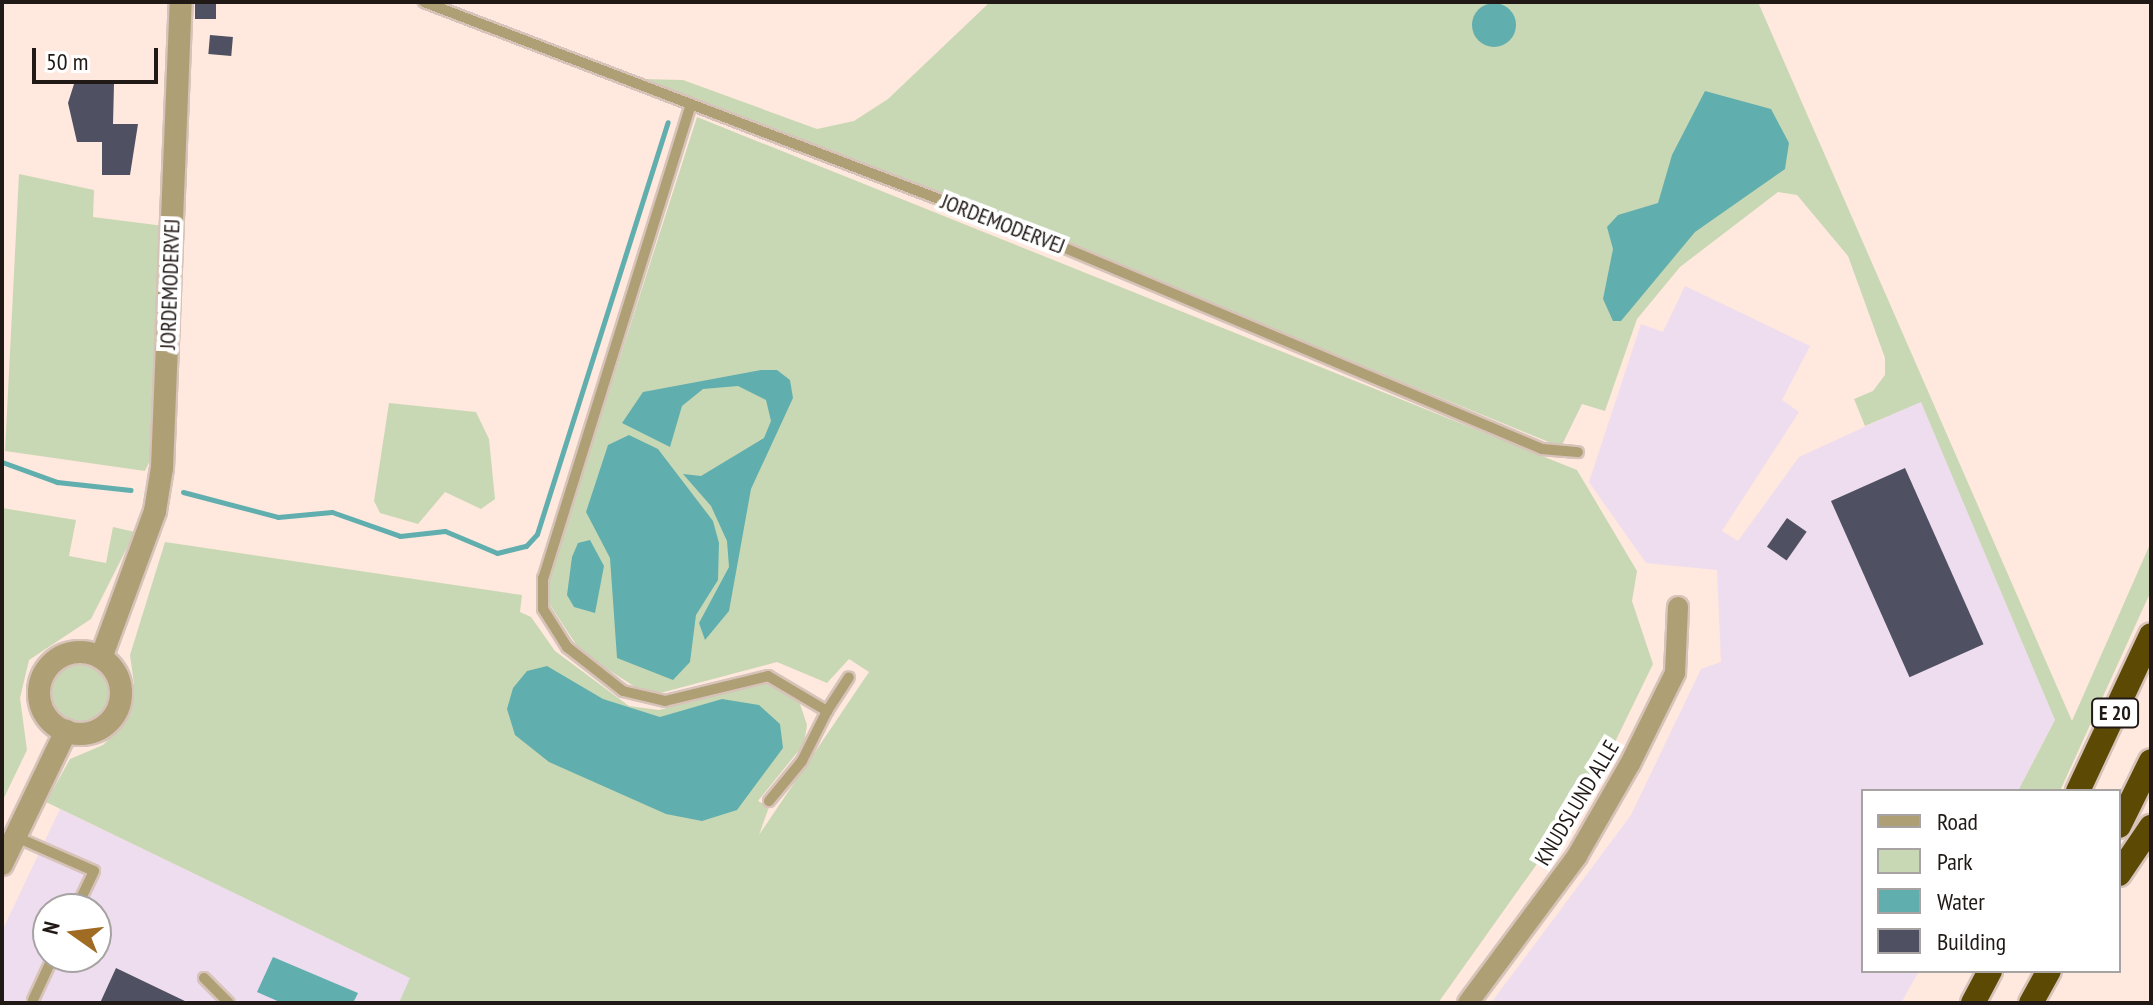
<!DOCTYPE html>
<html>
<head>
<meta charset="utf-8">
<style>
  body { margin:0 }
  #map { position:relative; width:2153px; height:1005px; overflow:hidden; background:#ffe8dd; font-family:"PT Sans Narrow",sans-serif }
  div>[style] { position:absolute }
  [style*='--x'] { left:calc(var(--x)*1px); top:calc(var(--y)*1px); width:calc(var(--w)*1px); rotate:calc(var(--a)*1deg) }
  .industrial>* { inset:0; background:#ede }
  .green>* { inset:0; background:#c9d8b4 }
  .round { border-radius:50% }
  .water>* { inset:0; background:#61aeae }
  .stream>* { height:5px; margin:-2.5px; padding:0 2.5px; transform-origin:2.5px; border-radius:2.5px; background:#61aeae }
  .building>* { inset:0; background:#4f5062; transform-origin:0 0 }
  .roads { filter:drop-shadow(2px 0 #d7c3b9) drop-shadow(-2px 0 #d7c3b9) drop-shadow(0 2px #d7c3b9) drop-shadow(0 -2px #d7c3b9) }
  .service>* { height:10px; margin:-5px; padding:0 5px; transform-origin:5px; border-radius:5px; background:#ae9f74 }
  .minor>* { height:20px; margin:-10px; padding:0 10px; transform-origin:10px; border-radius:10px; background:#ae9f74 }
  .tertiary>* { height:22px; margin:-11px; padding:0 11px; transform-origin:11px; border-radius:11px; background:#ae9f74 }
  .tertiary>.ring { margin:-11px; padding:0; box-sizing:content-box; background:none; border:22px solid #ae9f74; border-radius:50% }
  .motorway>* { height:24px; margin:-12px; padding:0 12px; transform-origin:12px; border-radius:12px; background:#5b4904 }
  span { translate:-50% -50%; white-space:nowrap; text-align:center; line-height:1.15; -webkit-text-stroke:8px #fff; paint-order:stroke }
  .shield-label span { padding:2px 6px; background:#fff; border:2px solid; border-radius:6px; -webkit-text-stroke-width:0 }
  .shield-label { font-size:20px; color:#211916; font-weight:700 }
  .street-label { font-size:22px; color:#211916 }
  .frame { position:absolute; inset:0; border:4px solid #211916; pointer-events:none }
  .legend { position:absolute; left:1861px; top:789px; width:260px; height:184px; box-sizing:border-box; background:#fff; border:2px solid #a6a3a2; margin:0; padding:10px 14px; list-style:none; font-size:24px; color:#211916 }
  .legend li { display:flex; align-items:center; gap:16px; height:40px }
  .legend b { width:40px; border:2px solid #a6a3a2 }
  .north { position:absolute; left:32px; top:893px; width:80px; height:80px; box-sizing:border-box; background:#fff; border:2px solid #a6a3a2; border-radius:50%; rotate:284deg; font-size:22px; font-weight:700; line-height:32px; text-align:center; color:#211916 }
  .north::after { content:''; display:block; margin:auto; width:28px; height:36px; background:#a06b23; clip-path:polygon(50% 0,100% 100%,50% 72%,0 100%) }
  .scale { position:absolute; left:32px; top:48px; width:126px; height:36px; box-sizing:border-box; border:4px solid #211916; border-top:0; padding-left:10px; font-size:24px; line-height:28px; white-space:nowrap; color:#211916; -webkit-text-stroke:6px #fff; paint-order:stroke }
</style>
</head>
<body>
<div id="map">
  <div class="industrial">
    <i style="clip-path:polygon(1685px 286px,1810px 346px,1782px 400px,1799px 412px,1722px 531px,1738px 541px,1799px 457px,1921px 401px,2055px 720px,2018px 791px,1863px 791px,1863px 971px,1919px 971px,1901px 1003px,1491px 1003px,1631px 815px,1701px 669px,1721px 662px,1717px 570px,1646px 563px,1589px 482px,1641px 324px,1663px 332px)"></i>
    <i style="clip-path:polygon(evenodd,60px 809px,411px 978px,399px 1003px,2px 1003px,2px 931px,60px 809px,48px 909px,96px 909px,96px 957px,48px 957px,48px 909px)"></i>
  </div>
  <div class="green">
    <i style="clip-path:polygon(434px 2px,643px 79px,683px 80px,817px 129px,854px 121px,888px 99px,990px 2px,1758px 2px,2072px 721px,2151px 542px,2151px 591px,2060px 791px,2018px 791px,2055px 720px,1921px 402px,1865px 426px,1854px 399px,1873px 391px,1885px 375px,1885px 358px,1848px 256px,1797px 195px,1778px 192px,1680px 267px,1637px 319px,1605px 411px,1582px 404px,1561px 447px,910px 181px)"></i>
    <i style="clip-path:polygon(697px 117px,1577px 470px,1637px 571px,1632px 601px,1653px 664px,1596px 781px,1438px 1003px,399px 1003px,410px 978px,46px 802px,70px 759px,103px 745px,126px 722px,134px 684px,130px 655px,165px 542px,522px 595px,520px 612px,531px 617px,555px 651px,629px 706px,659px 710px,762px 682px,781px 685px,797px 695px,807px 725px,804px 744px,758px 801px,769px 807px,759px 835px,869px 672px,849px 659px,827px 683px,777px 662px,649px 696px,581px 652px,550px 605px,547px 585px)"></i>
    <i style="clip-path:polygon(19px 174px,94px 190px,93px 217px,164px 226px,152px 456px,145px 471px,5px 451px)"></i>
    <i style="clip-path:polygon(389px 403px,476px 412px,489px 439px,495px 499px,481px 509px,445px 492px,418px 524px,380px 513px,374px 501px)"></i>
    <i style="clip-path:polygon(2px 508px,76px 520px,69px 556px,106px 563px,113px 527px,135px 532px,91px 619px,29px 660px,20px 698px,27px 750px,2px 802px)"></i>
    <i class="round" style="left:46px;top:658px;width:68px;height:68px"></i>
  </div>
  <div class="water">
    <i class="round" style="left:1472px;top:3px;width:44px;height:44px"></i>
    <i style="clip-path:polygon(1705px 91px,1771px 109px,1789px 143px,1785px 169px,1695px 232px,1621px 321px,1613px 321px,1603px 299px,1613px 249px,1607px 227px,1618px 215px,1658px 203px,1672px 155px)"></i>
    <i style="clip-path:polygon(761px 370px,777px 370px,790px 380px,793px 398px,751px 489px,729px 611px,705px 640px,699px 623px,729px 567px,727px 541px,711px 506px,683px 474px,701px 476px,764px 438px,771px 421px,766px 400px,738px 386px,703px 389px,682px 406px,670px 447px,622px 423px,643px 392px)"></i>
    <i style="clip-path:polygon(629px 435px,658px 449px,713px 521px,719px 543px,718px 580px,696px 615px,690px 662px,673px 680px,617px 658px,610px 558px,586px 512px,608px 445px)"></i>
    <i style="clip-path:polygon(590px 540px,604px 566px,595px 613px,574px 607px,567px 595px,572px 557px,578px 543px)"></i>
    <i style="clip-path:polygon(547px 666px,603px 699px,660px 717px,722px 699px,759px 705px,780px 724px,783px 748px,737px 810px,702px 821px,666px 814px,549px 762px,515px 735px,507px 709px,513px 688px,527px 671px)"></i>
    <i style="clip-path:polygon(273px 957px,358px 993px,353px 1003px,282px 1003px,257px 992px)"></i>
  </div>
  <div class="stream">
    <i style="--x:2;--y:462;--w:59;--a:20"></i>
    <i style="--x:57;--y:482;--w:74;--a:6.2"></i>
    <i style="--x:183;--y:492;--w:98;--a:14.7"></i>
    <i style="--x:278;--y:517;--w:54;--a:-5.3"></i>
    <i style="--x:332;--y:512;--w:72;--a:19.4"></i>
    <i style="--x:400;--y:536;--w:45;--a:-6.3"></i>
    <i style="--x:445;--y:531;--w:56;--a:22.9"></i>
    <i style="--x:497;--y:553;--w:30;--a:-14"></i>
    <i style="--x:526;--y:546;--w:16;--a:-47"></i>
    <i style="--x:537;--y:534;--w:432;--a:-72.4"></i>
  </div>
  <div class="building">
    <i style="left:195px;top:2px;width:21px;height:17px"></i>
    <i style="left:210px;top:35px;width:23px;height:19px;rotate:5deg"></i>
    <i style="clip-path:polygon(74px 84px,114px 84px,113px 124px,138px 124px,130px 175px,102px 175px,102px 142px,77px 142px,68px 103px)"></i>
    <i style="left:1905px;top:468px;width:193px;height:81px;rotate:66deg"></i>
    <i style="left:1787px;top:518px;width:24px;height:35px;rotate:35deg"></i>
    <i style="clip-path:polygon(116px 968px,189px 1003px,100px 1003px)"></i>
  </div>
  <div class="roads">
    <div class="service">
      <i style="--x:424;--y:2;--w:666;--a:20.94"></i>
      <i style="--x:1046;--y:240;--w:538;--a:22.85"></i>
      <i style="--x:1542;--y:449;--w:36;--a:5"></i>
      <i style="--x:691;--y:104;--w:497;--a:107.3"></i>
      <i style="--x:543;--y:578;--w:31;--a:90"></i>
      <i style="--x:543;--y:609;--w:45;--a:57.7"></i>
      <i style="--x:567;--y:647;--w:71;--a:38.2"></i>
      <i style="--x:623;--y:691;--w:43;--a:13.4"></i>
      <i style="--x:665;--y:701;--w:106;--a:-13.6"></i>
      <i style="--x:768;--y:676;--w:69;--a:30.7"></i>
      <i style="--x:827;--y:711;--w:56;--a:116.6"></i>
      <i style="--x:802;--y:761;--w:52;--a:129.5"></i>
      <i style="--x:827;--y:711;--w:40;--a:-57.1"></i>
      <i style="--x:14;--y:836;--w:87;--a:23.6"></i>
      <i style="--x:94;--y:871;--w:42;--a:115.3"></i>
      <i style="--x:204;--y:978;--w:35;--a:45"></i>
      <i style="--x:33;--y:1000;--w:47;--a:-65.1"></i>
    </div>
    <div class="minor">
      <i style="--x:1468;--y:1003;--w:183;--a:-53.4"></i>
      <i style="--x:1577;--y:856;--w:106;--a:-60.1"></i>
      <i style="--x:1630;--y:764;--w:102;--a:-63.7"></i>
      <i style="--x:1675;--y:673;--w:66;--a:-87.4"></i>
    </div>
    <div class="tertiary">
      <i class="ring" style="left:39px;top:652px;width:60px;height:60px"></i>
      <i style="--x:101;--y:658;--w:157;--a:-69.8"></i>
      <i style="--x:155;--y:511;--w:44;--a:-80.8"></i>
      <i style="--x:162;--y:468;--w:466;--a:-87.7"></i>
      <i style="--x:2;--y:864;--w:148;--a:-64.3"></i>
    </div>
    <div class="motorway">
      <i style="--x:2078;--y:791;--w:172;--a:-64.9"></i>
      <i style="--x:2119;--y:826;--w:72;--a:-63.8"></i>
      <i style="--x:2119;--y:874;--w:57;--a:-55.8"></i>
      <i style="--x:1973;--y:1003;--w:36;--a:-62"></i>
      <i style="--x:2031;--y:1003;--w:37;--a:-61"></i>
    </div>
  </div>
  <div class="shield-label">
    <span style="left:2115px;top:713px">E 20</span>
  </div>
  <div class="street-label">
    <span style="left:1003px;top:224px;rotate:21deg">JORDEMODERVEJ</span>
    <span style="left:170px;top:284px;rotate:-88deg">JORDEMODERVEJ</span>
    <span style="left:1577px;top:803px;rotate:-59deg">KNUDSLUND ALLE</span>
  </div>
  <div class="frame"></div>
  <ul class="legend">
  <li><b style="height:10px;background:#ae9f74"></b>Road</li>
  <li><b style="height:22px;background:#c9d8b4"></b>Park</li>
  <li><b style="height:22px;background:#61aeae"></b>Water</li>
  <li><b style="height:22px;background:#4f5062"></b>Building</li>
  </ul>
  <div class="north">N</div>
  <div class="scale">50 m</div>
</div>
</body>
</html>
